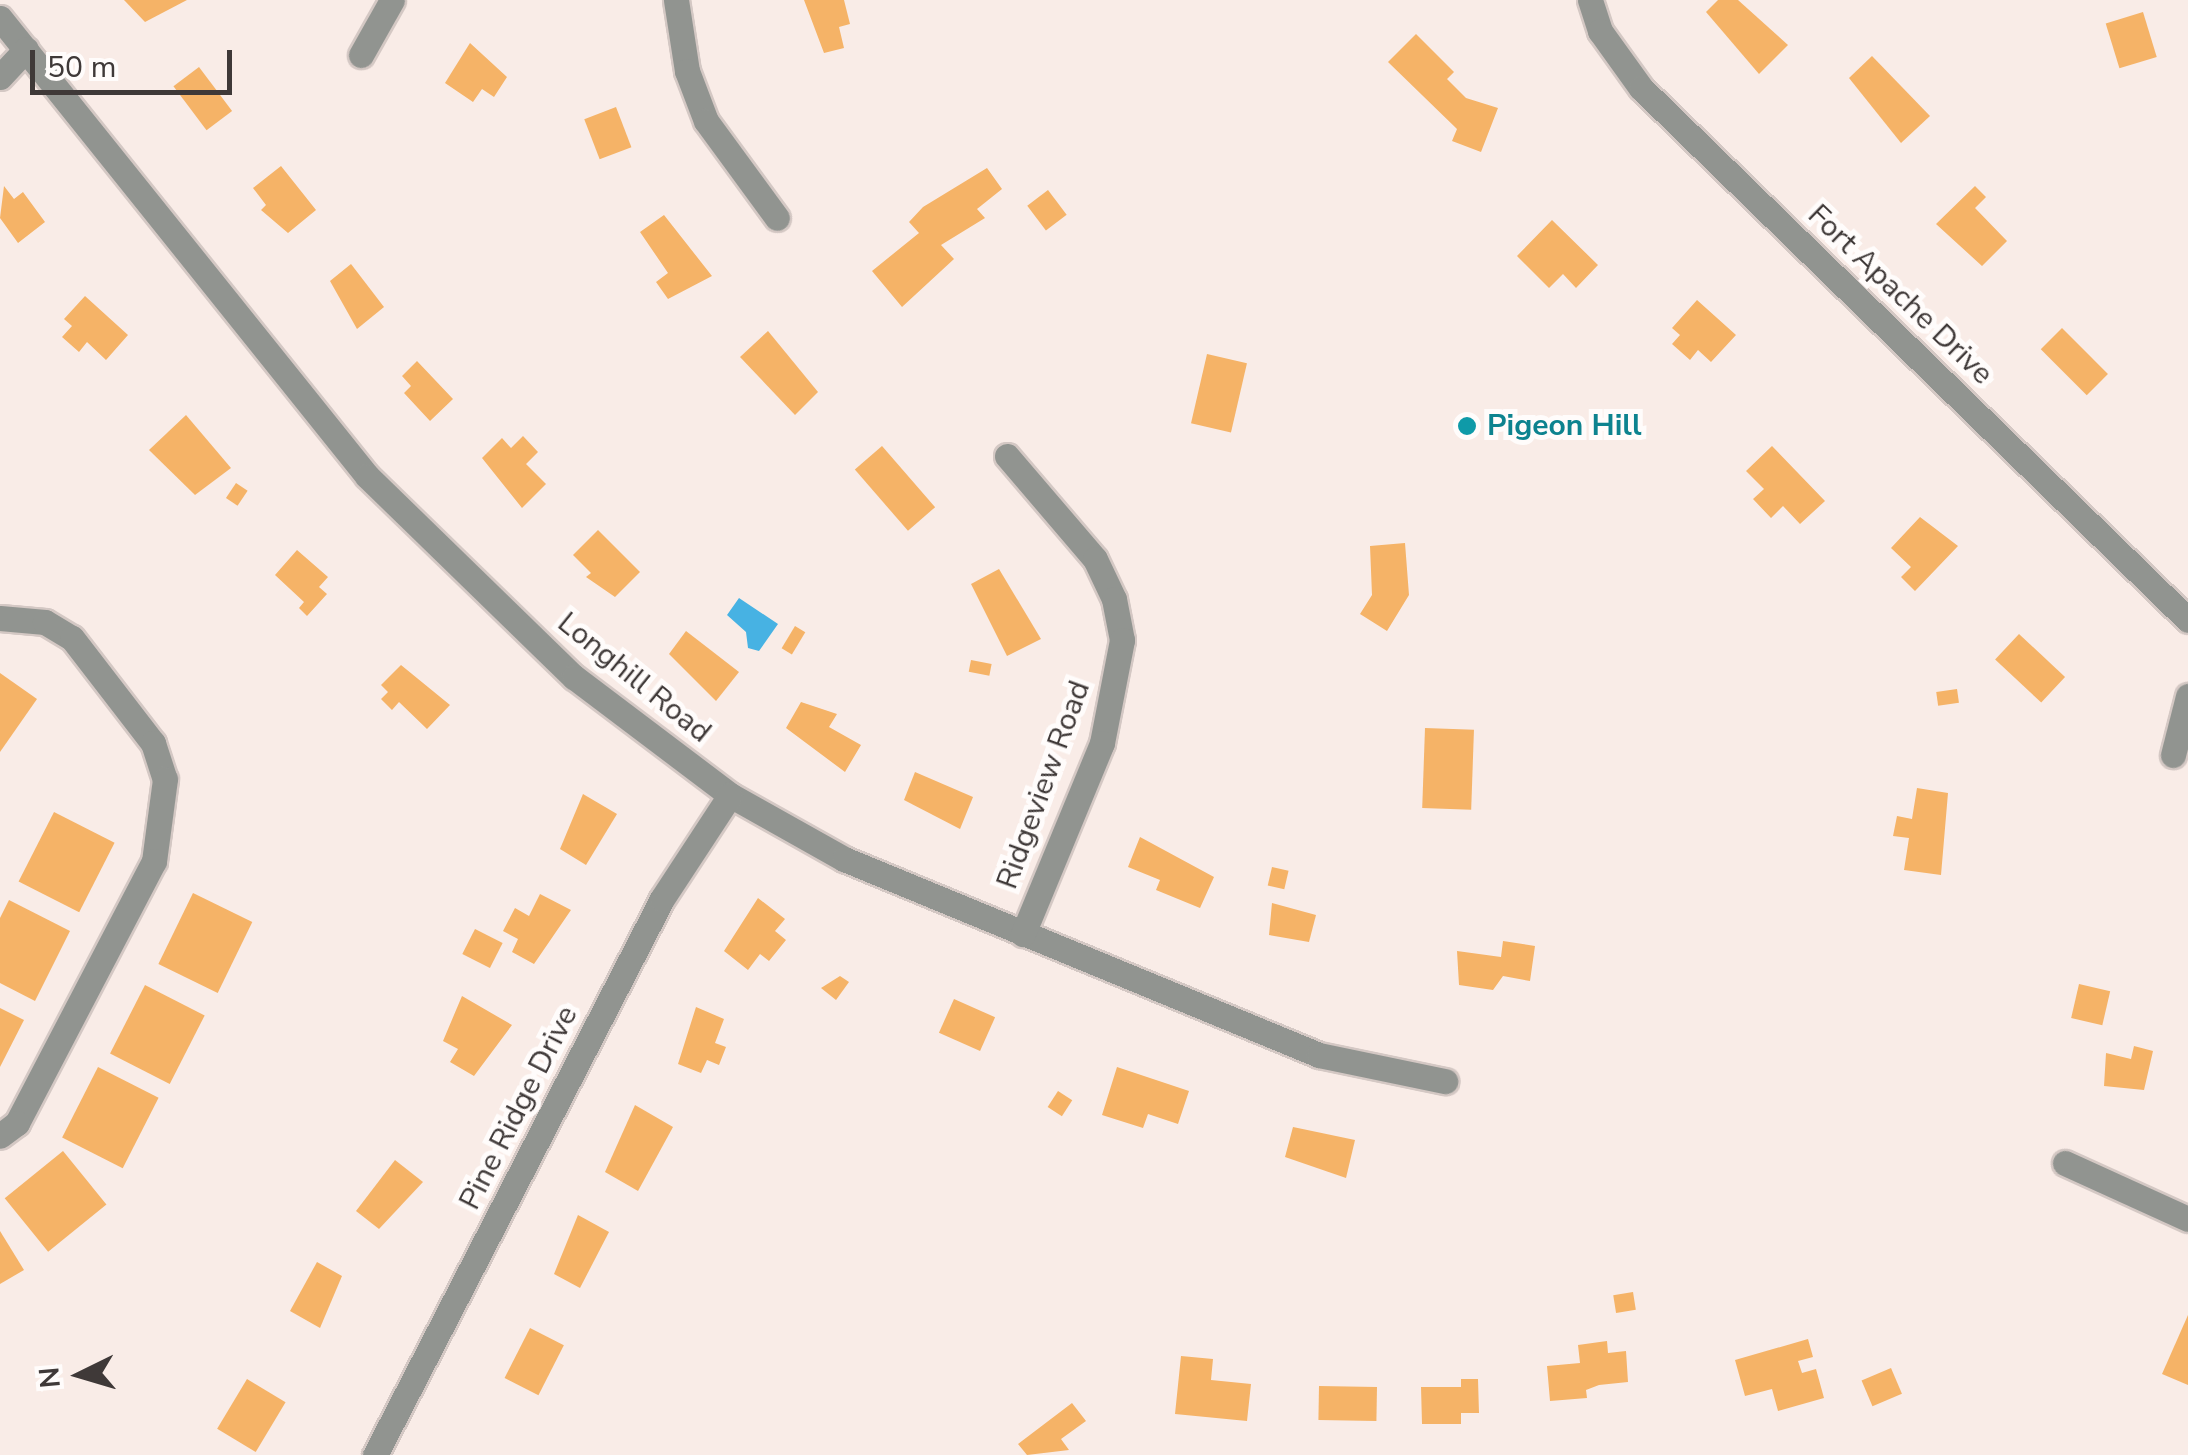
<!DOCTYPE html>
<html>
<head>
<meta charset="utf-8">
<style>
  body { margin:0 }
  #map { position:relative; width:2188px; height:1455px; overflow:hidden; background:#f9ece7; font-family:"Nunito Sans",sans-serif }
  div>[style] { position:absolute }
  [style*='--x'] { left:calc(var(--x)*1px); top:calc(var(--y)*1px); width:calc(var(--w)*1px); rotate:calc(var(--a)*1deg) }
  .water>* { inset:0; background:#47b2e3 }
  .building>* { inset:0; background:#f5b367; transform-origin:0 0 }
  .roads { filter:drop-shadow(2px 0 #d4c8c4) drop-shadow(-2px 0 #d4c8c4) drop-shadow(0 2px #d4c8c4) drop-shadow(0 -2px #d4c8c4) }
  .minor>* { height:25px; margin:-12.5px; padding:0 12.5px; transform-origin:12.5px; border-radius:12.5px; background:#919490 }
  .dots>* { width:28px; height:28px; translate:-50% -50%; box-sizing:border-box; border:5px solid #fffcfb; border-radius:50% }
  span { translate:-50% -50%; white-space:nowrap; text-align:center; line-height:1.15; -webkit-text-stroke:10px #fffcfb; paint-order:stroke }
  .street-label { font-size:30px; color:#3f3938 }
  .culture-label { font-size:30px; color:#0d838f; font-weight:700 }
  .left { translate:0 -50%; text-align:left }
  .north { position:absolute; left:30px; top:1325px; width:100px; height:100px; -webkit-text-stroke:8px #fffcfb; paint-order:stroke; rotate:265deg; font-size:28px; font-weight:700; line-height:40px; text-align:center; color:#3f3938 }
  .north::after { content:''; display:block; margin:auto; width:35px; height:45px; background:#3f3938; clip-path:polygon(50% 0,100% 100%,50% 72%,0 100%) }
  .scale { position:absolute; left:30px; top:50px; width:202px; height:45px; box-sizing:border-box; border:5px solid #3f3938; border-top:0; padding-left:12px; font-size:30px; line-height:35px; white-space:nowrap; color:#3f3938; -webkit-text-stroke:8px #fffcfb; paint-order:stroke }
</style>
</head>
<body>
<div id="map">
  <div class="water">
    <i style="clip-path:polygon(739px 598px,778px 624px,759px 651px,748px 648px,746px 632px,727px 615px)"></i>
  </div>
  <div class="building">
    <i style="clip-path:polygon(124px 0,187px 0,145px 22px)"></i>
    <i style="clip-path:polygon(804px 0,844px 0,850px 24px,839px 27px,844px 48px,824px 53px)"></i>
    <i style="clip-path:polygon(1718px 0,1738px 0,1788px 45px,1759px 74px,1706px 12px)"></i>
    <i style="left:2143px;top:12px;width:47px;height:39px;rotate:73deg"></i>
    <i style="clip-path:polygon(1416px 34px,1454px 72px,1447px 79px,1466px 98px,1498px 108px,1481px 152px,1452px 141px,1457px 129px,1388px 62px)"></i>
    <i style="clip-path:polygon(470px 43px,507px 77px,494px 97px,482px 89px,473px 102px,445px 83px)"></i>
    <i style="clip-path:polygon(1872px 56px,1930px 116px,1901px 143px,1849px 78px)"></i>
    <i style="left:199px;top:67px;width:55px;height:32px;rotate:53deg"></i>
    <i style="left:616px;top:107px;width:43px;height:34px;rotate:69deg"></i>
    <i style="clip-path:polygon(281px 166px,316px 210px,288px 233px,261px 210px,266px 205px,253px 188px)"></i>
    <i style="clip-path:polygon(987px 168px,1002px 189px,977px 209px,985px 218px,941px 245px,954px 259px,902px 307px,872px 271px,919px 233px,909px 222px,923px 207px)"></i>
    <i style="clip-path:polygon(4px 186px,14px 199px,23px 192px,45px 222px,18px 243px,0 218px)"></i>
    <i style="clip-path:polygon(1975px 186px,1986px 197px,1975px 208px,2007px 241px,1982px 266px,1936px 224px)"></i>
    <i style="left:1048px;top:190px;width:31px;height:26px;rotate:53deg"></i>
    <i style="clip-path:polygon(664px 215px,712px 276px,668px 299px,656px 282px,668px 273px,640px 232px)"></i>
    <i style="clip-path:polygon(1552px 220px,1598px 265px,1576px 288px,1563px 274px,1549px 288px,1517px 256px)"></i>
    <i style="clip-path:polygon(351px 264px,384px 307px,357px 329px,330px 281px)"></i>
    <i style="clip-path:polygon(85px 296px,128px 335px,106px 360px,87px 342px,79px 352px,62px 337px,72px 326px,64px 319px)"></i>
    <i style="clip-path:polygon(1697px 300px,1736px 335px,1711px 362px,1698px 350px,1690px 360px,1672px 344px,1680px 335px,1672px 328px)"></i>
    <i style="left:2062px;top:328px;width:65px;height:30px;rotate:45deg"></i>
    <i style="clip-path:polygon(768px 331px,818px 392px,795px 415px,740px 357px)"></i>
    <i style="left:1207px;top:354px;width:41px;height:71px;rotate:13deg"></i>
    <i style="clip-path:polygon(417px 361px,453px 399px,430px 421px,404px 393px,411px 386px,402px 376px)"></i>
    <i style="clip-path:polygon(186px 415px,231px 468px,195px 495px,149px 450px)"></i>
    <i style="clip-path:polygon(523px 436px,538px 452px,526px 464px,546px 484px,522px 508px,482px 458px,502px 438px,511px 448px)"></i>
    <i style="left:882px;top:446px;width:81px;height:36px;rotate:49deg"></i>
    <i style="clip-path:polygon(1772px 446px,1825px 501px,1800px 524px,1783px 506px,1771px 518px,1753px 499px,1764px 489px,1746px 471px)"></i>
    <i style="left:236px;top:483px;width:14px;height:18px;rotate:34deg"></i>
    <i style="clip-path:polygon(1920px 517px,1958px 546px,1915px 591px,1901px 577px,1911px 567px,1891px 548px)"></i>
    <i style="clip-path:polygon(598px 530px,640px 572px,615px 597px,586px 577px,591px 573px,573px 555px)"></i>
    <i style="clip-path:polygon(1405px 543px,1409px 595px,1387px 631px,1360px 614px,1372px 595px,1370px 546px)"></i>
    <i style="clip-path:polygon(297px 550px,328px 577px,319px 587px,327px 594px,307px 616px,299px 608px,304px 602px,275px 575px)"></i>
    <i style="clip-path:polygon(999px 569px,1041px 639px,1007px 656px,971px 584px)"></i>
    <i style="left:795px;top:626px;width:12px;height:26px;rotate:31deg"></i>
    <i style="clip-path:polygon(686px 631px,739px 672px,716px 701px,669px 654px)"></i>
    <i style="left:2019px;top:634px;width:63px;height:35px;rotate:43deg"></i>
    <i style="left:971px;top:660px;width:21px;height:12px;rotate:11deg"></i>
    <i style="clip-path:polygon(401px 665px,450px 705px,427px 729px,399px 702px,392px 710px,381px 699px,388px 692px,381px 685px)"></i>
    <i style="clip-path:polygon(0 673px,37px 699px,0 752px)"></i>
    <i style="left:1957px;top:689px;width:14px;height:21px;rotate:82deg"></i>
    <i style="clip-path:polygon(801px 702px,837px 714px,829px 727px,861px 745px,845px 772px,786px 728px)"></i>
    <i style="left:1425px;top:728px;width:49px;height:80px;rotate:2deg"></i>
    <i style="clip-path:polygon(915px 772px,973px 797px,960px 829px,904px 800px)"></i>
    <i style="clip-path:polygon(1917px 788px,1948px 793px,1941px 875px,1904px 870px,1909px 838px,1893px 836px,1897px 816px,1912px 819px)"></i>
    <i style="clip-path:polygon(583px 794px,617px 814px,586px 865px,560px 849px)"></i>
    <i style="left:54px;top:812px;width:68px;height:78px;rotate:27deg"></i>
    <i style="clip-path:polygon(1140px 837px,1214px 877px,1200px 908px,1156px 890px,1160px 880px,1128px 867px)"></i>
    <i style="left:1272px;top:867px;width:17px;height:19px;rotate:13deg"></i>
    <i style="left:193px;top:893px;width:66px;height:79px;rotate:26deg"></i>
    <i style="clip-path:polygon(540px 894px,571px 910px,534px 964px,512px 952px,518px 939px,503px 931px,515px 908px,529px 916px)"></i>
    <i style="clip-path:polygon(758px 898px,785px 919px,775px 931px,786px 940px,769px 961px,760px 954px,748px 970px,724px 951px)"></i>
    <i style="clip-path:polygon(9px 900px,70px 931px,35px 1001px,0 983px,0 918px)"></i>
    <i style="clip-path:polygon(1272px 903px,1316px 915px,1309px 942px,1269px 935px)"></i>
    <i style="left:475px;top:929px;width:31px;height:28px;rotate:27deg"></i>
    <i style="clip-path:polygon(1503px 941px,1535px 946px,1530px 981px,1503px 976px,1493px 990px,1459px 985px,1457px 951px,1501px 957px)"></i>
    <i style="clip-path:polygon(840px 976px,849px 982px,836px 1000px,821px 988px)"></i>
    <i style="left:2079px;top:984px;width:32px;height:35px;rotate:13deg"></i>
    <i style="left:145px;top:985px;width:67px;height:77px;rotate:27deg"></i>
    <i style="clip-path:polygon(462px 996px,512px 1025px,474px 1076px,450px 1062px,458px 1049px,443px 1041px)"></i>
    <i style="left:954px;top:999px;width:45px;height:37px;rotate:24deg"></i>
    <i style="clip-path:polygon(696px 1007px,724px 1019px,715px 1043px,726px 1047px,719px 1065px,707px 1060px,701px 1073px,678px 1064px)"></i>
    <i style="clip-path:polygon(0 1008px,24px 1020px,0 1067px)"></i>
    <i style="clip-path:polygon(2134px 1046px,2153px 1051px,2144px 1090px,2104px 1086px,2106px 1053px,2131px 1059px)"></i>
    <i style="left:98px;top:1067px;width:68px;height:79px;rotate:27deg"></i>
    <i style="clip-path:polygon(1117px 1067px,1189px 1091px,1178px 1124px,1148px 1114px,1143px 1128px,1102px 1115px)"></i>
    <i style="left:1058px;top:1091px;width:17px;height:19px;rotate:33deg"></i>
    <i style="clip-path:polygon(635px 1105px,673px 1127px,638px 1191px,605px 1172px)"></i>
    <i style="clip-path:polygon(1293px 1127px,1355px 1140px,1346px 1178px,1285px 1157px)"></i>
    <i style="left:63px;top:1151px;width:69px;height:75px;rotate:51deg"></i>
    <i style="clip-path:polygon(395px 1160px,423px 1182px,379px 1229px,356px 1211px)"></i>
    <i style="clip-path:polygon(578px 1215px,609px 1232px,580px 1288px,554px 1274px)"></i>
    <i style="clip-path:polygon(0 1231px,24px 1270px,0 1284px)"></i>
    <i style="clip-path:polygon(317px 1262px,342px 1276px,320px 1328px,290px 1311px)"></i>
    <i style="left:1633px;top:1292px;width:18px;height:20px;rotate:81deg"></i>
    <i style="clip-path:polygon(2188px 1315px,2188px 1385px,2162px 1374px)"></i>
    <i style="left:530px;top:1328px;width:38px;height:56px;rotate:27deg"></i>
    <i style="clip-path:polygon(1808px 1339px,1813px 1357px,1798px 1361px,1802px 1373px,1816px 1369px,1824px 1398px,1778px 1411px,1772px 1389px,1745px 1396px,1735px 1360px)"></i>
    <i style="clip-path:polygon(1607px 1341px,1608px 1353px,1626px 1351px,1628px 1382px,1599px 1385px,1586px 1390px,1587px 1398px,1550px 1401px,1547px 1366px,1580px 1363px,1578px 1345px)"></i>
    <i style="clip-path:polygon(1181px 1356px,1213px 1359px,1211px 1380px,1251px 1384px,1247px 1421px,1175px 1414px)"></i>
    <i style="left:1891px;top:1368px;width:28px;height:32px;rotate:67deg"></i>
    <i style="left:247px;top:1379px;width:45px;height:58px;rotate:31deg"></i>
    <i style="clip-path:polygon(1461px 1379px,1478px 1379px,1479px 1413px,1461px 1413px,1461px 1424px,1422px 1424px,1421px 1387px,1461px 1387px)"></i>
    <i style="left:1319px;top:1386px;width:58px;height:34px;rotate:1deg"></i>
    <i style="clip-path:polygon(1072px 1403px,1086px 1421px,1061px 1439px,1069px 1450px,1027px 1455px,1018px 1444px)"></i>
  </div>
  <div class="roads">
    <div class="minor">
      <i style="--x:676;--y:0;--w:72;--a:81.2"></i>
      <i style="--x:687;--y:71;--w:53;--a:69.2"></i>
      <i style="--x:706;--y:121;--w:120;--a:53.8"></i>
      <i style="--x:1590;--y:0;--w:33;--a:72"></i>
      <i style="--x:1600;--y:31;--w:70;--a:54.3"></i>
      <i style="--x:1641;--y:88;--w:763;--a:44.2"></i>
      <i style="--x:0;--y:18;--w:587;--a:51.29"></i>
      <i style="--x:367;--y:476;--w:289;--a:44.2"></i>
      <i style="--x:574;--y:677;--w:196;--a:37.1"></i>
      <i style="--x:730;--y:795;--w:131;--a:29.3"></i>
      <i style="--x:844;--y:859;--w:514;--a:22.42"></i>
      <i style="--x:1319;--y:1055;--w:129;--a:11.7"></i>
      <i style="--x:361;--y:55;--w:63;--a:-60.6"></i>
      <i style="--x:0;--y:77;--w:38;--a:-47"></i>
      <i style="--x:1007;--y:456;--w:135;--a:49.5"></i>
      <i style="--x:1095;--y:559;--w:44;--a:64.6"></i>
      <i style="--x:1114;--y:599;--w:42;--a:79"></i>
      <i style="--x:1122;--y:640;--w:105;--a:101"></i>
      <i style="--x:1102;--y:743;--w:207;--a:112.5"></i>
      <i style="--x:0;--y:618;--w:45;--a:5.1"></i>
      <i style="--x:45;--y:622;--w:31;--a:31"></i>
      <i style="--x:72;--y:638;--w:133;--a:52.4"></i>
      <i style="--x:153;--y:743;--w:38;--a:72"></i>
      <i style="--x:165;--y:779;--w:83;--a:97.6"></i>
      <i style="--x:154;--y:861;--w:296;--a:117.6"></i>
      <i style="--x:17;--y:1123;--w:21;--a:143"></i>
      <i style="--x:2173;--y:755;--w:61;--a:-75.7"></i>
      <i style="--x:2065;--y:1163;--w:135;--a:24.5"></i>
      <i style="--x:375;--y:1455;--w:626;--a:-62.7"></i>
      <i style="--x:662;--y:899;--w:124;--a:-56.8"></i>
    </div>
  </div>
  <div class="dots">
    <i style="left:1467px;top:426px;background:#0f9aa8"></i>
  </div>
  <div class="street-label">
    <span style="left:1900px;top:295px;rotate:44deg">Fort Apache Drive</span>
    <span style="left:634px;top:678px;rotate:39deg">Longhill Road</span>
    <span style="left:1044px;top:785px;rotate:-70deg">Ridgeview Road</span>
    <span style="left:519px;top:1108px;rotate:-63deg">Pine Ridge Drive</span>
  </div>
  <div class="culture-label">
    <span class="left" style="left:1487px;top:426px">Pigeon Hill</span>
  </div>
  <div class="north">N</div>
  <div class="scale">50 m</div>
</div>
</body>
</html>
